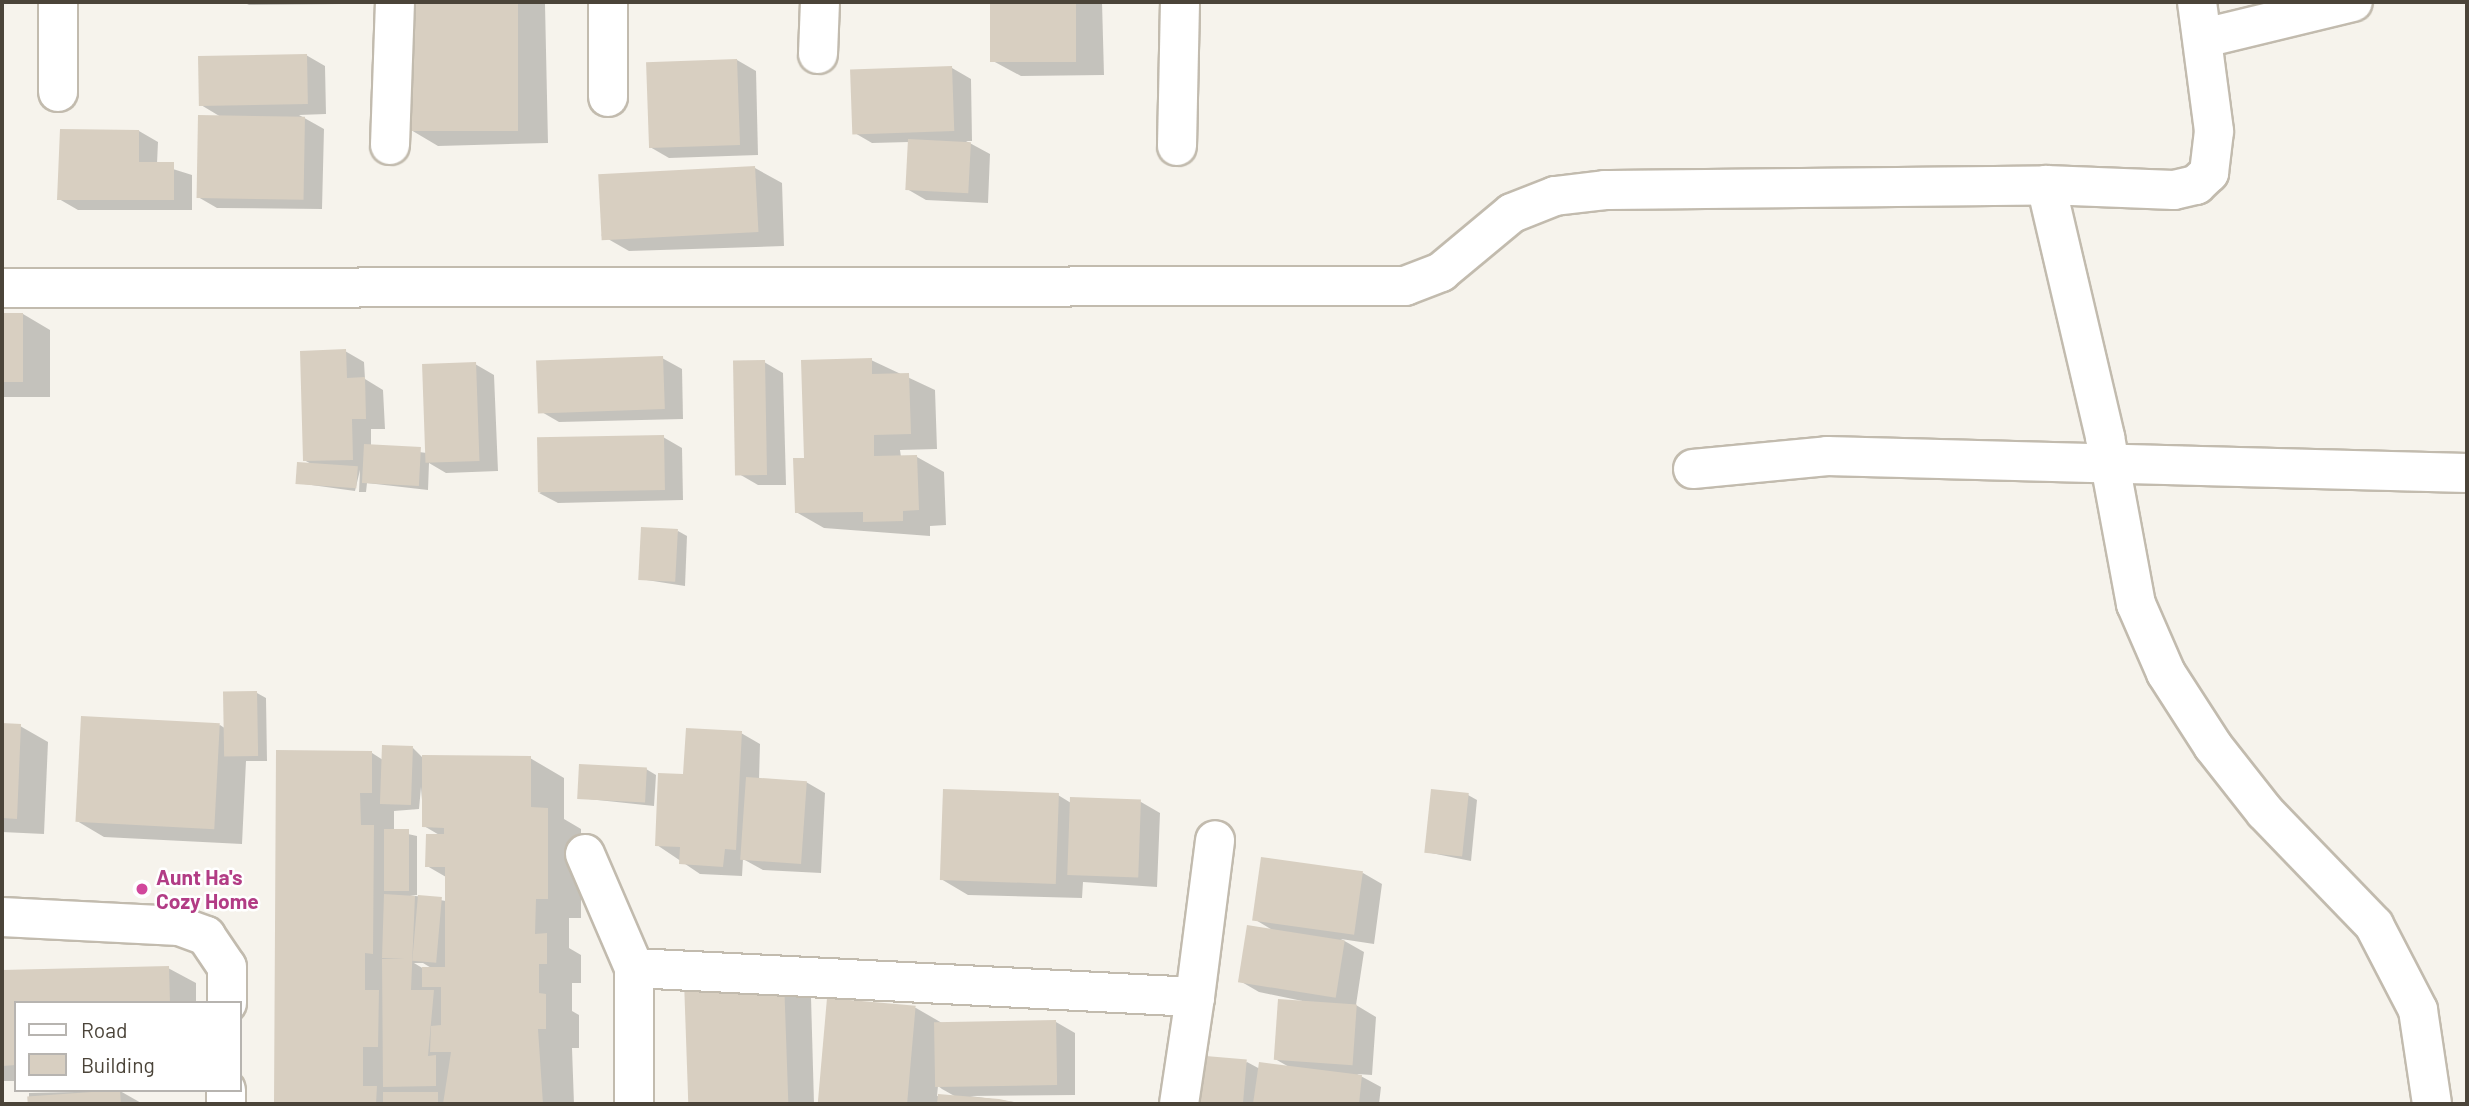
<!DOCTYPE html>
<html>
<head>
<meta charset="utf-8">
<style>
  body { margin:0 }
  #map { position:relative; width:2469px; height:1106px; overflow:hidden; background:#f6f3ec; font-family:Barlow,sans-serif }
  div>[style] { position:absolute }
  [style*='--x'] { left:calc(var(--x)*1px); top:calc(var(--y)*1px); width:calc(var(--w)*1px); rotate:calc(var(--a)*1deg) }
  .shadow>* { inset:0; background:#0003 }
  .building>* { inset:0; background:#d8cfc1; transform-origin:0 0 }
  .roads { filter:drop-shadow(2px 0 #c2bbae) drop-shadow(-2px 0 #c2bbae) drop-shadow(0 2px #c2bbae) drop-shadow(0 -2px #c2bbae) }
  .minor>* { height:38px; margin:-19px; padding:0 19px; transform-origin:19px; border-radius:19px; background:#fff }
  .dots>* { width:19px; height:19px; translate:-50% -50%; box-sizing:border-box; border:4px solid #fff; border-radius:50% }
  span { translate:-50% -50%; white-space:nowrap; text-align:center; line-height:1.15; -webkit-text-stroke:5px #fff; paint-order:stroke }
  .hotel-label { font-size:21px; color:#b23c85; font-weight:700 }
  .left { translate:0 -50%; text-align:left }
  .frame { position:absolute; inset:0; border:4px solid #4b4439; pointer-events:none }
  .legend { position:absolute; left:14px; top:1001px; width:228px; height:91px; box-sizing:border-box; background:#fff; border:2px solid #b7b4b0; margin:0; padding:9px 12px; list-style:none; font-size:21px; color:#4b4439 }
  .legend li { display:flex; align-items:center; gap:14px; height:35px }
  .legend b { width:35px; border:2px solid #b7b4b0 }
</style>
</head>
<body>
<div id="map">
  <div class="shadow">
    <i style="clip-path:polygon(243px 2px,343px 2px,343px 4px,249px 5px)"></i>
    <i style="clip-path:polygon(407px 2px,574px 2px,545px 4px,548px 143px,438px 146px,411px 130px)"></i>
    <i style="clip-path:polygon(992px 2px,1102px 2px,1104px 75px,1021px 76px,993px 61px)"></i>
    <i style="clip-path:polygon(306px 55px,325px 66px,326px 114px,299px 115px,324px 129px,322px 209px,217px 208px,198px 197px,221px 117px,201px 105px)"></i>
    <i style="clip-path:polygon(737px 60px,756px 71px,758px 155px,669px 158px,650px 147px)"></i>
    <i style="clip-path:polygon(952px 68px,971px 79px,972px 141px,966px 141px,990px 154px,988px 203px,926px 200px,907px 189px,909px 142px,872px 143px,853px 132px)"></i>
    <i style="clip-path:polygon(139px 131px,158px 142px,157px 164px,192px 175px,192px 210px,78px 210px,59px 199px)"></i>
    <i style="clip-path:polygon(755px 168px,782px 183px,784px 246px,629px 251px,601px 235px)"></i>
    <i style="clip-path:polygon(2px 314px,23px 314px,50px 330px,50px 397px,2px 397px)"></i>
    <i style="clip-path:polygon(345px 351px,364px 362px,365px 379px,383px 390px,385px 429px,371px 429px,371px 446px,427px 453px,475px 364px,494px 375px,498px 471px,446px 473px,429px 463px,428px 490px,367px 483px,366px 492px,359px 492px,360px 470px,355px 491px,297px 483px,313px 465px,304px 460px)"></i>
    <i style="clip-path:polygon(662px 358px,682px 369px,683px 419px,559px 422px,540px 411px)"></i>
    <i style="clip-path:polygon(871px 360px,935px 390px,937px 449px,900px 450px,901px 457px,917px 457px,944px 472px,946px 525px,930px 526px,930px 536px,824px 528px,796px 512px,806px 460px)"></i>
    <i style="clip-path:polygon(764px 362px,783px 373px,786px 485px,758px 485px,739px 474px)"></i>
    <i style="clip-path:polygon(663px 437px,682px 448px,683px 500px,558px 503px,539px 493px)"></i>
    <i style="clip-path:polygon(678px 531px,687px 536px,685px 586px,640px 579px)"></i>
    <i style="clip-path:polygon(257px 693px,266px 698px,267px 761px,246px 761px,242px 844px,104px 837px,77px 821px,220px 725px,226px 729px)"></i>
    <i style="clip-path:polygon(2px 725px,20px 726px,48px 742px,44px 834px,2px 832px)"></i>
    <i style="clip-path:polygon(741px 733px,760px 744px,759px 780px,806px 782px,825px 793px,821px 873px,763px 870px,743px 859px,742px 876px,700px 874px,657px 845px,685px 776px)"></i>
    <i style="clip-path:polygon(evenodd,413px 748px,422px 757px,530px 758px,564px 778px,564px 819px,581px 829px,581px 918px,569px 918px,569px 948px,581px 955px,581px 983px,572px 983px,572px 1011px,579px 1015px,579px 1048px,572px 1048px,574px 1104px,276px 1104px,278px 752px,372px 753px,383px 760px,413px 748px,421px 787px,424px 826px,441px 836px,427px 866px,446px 877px,446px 901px,410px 895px,417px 895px,417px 836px,394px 831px,394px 811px,419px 809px,421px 787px,413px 748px,414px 963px,423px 963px,433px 969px,424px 969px,414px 963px)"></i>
    <i style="clip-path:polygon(646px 769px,656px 775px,654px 806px,579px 798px)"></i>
    <i style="clip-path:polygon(1058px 795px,1071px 803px,1141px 802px,1160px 813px,1157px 887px,1083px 882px,1082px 898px,968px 895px,941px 879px)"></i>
    <i style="clip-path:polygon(1468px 795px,1477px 800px,1471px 861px,1426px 852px)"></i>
    <i style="clip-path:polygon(1363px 873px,1382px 884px,1374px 944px,1341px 939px,1364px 952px,1356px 1005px,1376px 1017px,1372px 1075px,1357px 1074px,1381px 1087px,1379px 1104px,1191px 1104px,1247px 1062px,1260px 1069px,1291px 1068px,1275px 1059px,1317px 1004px,1259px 992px,1240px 981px,1274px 931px,1254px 919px)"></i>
    <i style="clip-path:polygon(168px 968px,196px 983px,196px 1003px,16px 1003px,16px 1081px,2px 1081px,2px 971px)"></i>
    <i style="clip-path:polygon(784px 981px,811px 997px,814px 1104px,689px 1104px,686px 983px)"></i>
    <i style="clip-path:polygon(evenodd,828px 1000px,916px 1008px,942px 1023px,1056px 1022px,1075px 1033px,1075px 1095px,970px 1096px,1028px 1104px,819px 1104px,828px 1000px,938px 1086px,942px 1089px,958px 1098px,937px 1096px,938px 1086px)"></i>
    <i style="clip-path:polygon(120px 1091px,143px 1104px,29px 1104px,29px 1093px)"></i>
  </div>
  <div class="building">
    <i style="left:405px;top:2px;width:113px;height:129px"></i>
    <i style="left:990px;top:2px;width:86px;height:60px"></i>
    <i style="left:307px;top:54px;width:50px;height:109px;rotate:89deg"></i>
    <i style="left:737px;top:59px;width:86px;height:91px;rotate:88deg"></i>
    <i style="left:952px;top:66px;width:65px;height:102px;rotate:88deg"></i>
    <i style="left:198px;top:115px;width:107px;height:83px;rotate:1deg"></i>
    <i style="clip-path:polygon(60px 129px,139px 130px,139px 162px,174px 162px,174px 200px,57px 200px)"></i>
    <i style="left:908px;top:139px;width:63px;height:51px;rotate:3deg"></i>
    <i style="left:755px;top:166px;width:66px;height:157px;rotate:87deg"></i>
    <i style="left:2px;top:313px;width:21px;height:69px"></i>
    <i style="clip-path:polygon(346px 349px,347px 378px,365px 377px,366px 419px,352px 419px,353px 460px,303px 461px,300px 351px)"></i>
    <i style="left:663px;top:356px;width:53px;height:127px;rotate:88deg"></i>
    <i style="clip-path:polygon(872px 358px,872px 374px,909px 373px,911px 434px,874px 435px,874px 456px,917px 455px,919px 510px,903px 511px,903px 521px,863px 522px,863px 512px,795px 513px,793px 458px,804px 458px,801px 360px)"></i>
    <i style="left:765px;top:360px;width:115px;height:32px;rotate:89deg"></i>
    <i style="left:476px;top:362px;width:99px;height:54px;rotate:88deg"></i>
    <i style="left:664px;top:435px;width:55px;height:127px;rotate:89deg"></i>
    <i style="left:364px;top:444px;width:57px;height:39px;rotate:3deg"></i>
    <i style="left:297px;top:462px;width:61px;height:22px;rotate:4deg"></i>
    <i style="left:641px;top:527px;width:37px;height:53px;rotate:3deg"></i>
    <i style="left:257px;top:691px;width:65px;height:34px;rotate:89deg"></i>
    <i style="left:81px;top:716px;width:139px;height:106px;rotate:3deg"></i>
    <i style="clip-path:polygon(2px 723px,21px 724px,17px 819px,2px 818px)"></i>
    <i style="clip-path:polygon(686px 728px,742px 731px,736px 850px,725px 849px,723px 867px,679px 864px,680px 847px,655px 846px,658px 773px,683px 774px)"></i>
    <i style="left:382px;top:745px;width:31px;height:59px;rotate:2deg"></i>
    <i style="clip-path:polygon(276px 750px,372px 751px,372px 793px,360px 793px,361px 825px,374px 825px,373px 954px,365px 953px,365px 990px,379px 990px,378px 1047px,363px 1047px,363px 1086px,377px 1086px,376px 1104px,274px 1104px)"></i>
    <i style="clip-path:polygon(422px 755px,531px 756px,531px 807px,548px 808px,548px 899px,536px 899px,535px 934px,547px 933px,547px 964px,539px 964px,539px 993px,546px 994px,546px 1029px,538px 1029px,543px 1104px,443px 1104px,451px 1052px,430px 1052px,431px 1026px,441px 1025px,441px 987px,422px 987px,422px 967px,445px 967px,445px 867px,425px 867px,426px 834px,444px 834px,444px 828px,422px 827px)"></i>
    <i style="left:579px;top:764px;width:68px;height:35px;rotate:3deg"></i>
    <i style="left:746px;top:777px;width:61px;height:83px;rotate:4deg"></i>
    <i style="left:943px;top:789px;width:116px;height:91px;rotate:2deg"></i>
    <i style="left:1431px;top:789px;width:38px;height:64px;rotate:6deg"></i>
    <i style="left:1070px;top:797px;width:71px;height:78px;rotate:2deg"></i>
    <i style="left:384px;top:829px;width:25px;height:62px"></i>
    <i style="left:1261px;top:857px;width:103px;height:64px;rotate:8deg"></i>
    <i style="clip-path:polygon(384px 894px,415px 896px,411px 990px,434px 990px,428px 1056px,436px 1055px,436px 1086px,383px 1087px,382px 959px,405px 959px,382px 958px)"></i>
    <i style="left:418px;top:895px;width:24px;height:66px;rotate:5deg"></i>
    <i style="left:1247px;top:925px;width:99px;height:58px;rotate:9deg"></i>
    <i style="clip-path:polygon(169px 966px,170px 1003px,16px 1003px,16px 1065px,2px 1066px,2px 970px)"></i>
    <i style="left:784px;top:979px;width:125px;height:100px;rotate:88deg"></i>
    <i style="left:827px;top:998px;width:89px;height:106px;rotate:5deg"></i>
    <i style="left:1278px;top:999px;width:79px;height:61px;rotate:4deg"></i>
    <i style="left:1056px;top:1020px;width:65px;height:122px;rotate:89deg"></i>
    <i style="left:1194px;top:1055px;width:53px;height:49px;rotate:5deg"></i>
    <i style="clip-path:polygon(1259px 1062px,1362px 1075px,1359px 1104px,1253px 1104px)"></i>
    <i style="left:120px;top:1090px;width:14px;height:93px;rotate:86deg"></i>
    <i style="left:438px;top:1092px;width:12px;height:55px;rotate:90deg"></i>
    <i style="clip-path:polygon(938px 1094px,999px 1099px,1023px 1104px,937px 1104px)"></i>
  </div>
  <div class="roads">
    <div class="minor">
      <i style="--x:58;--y:2;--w:90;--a:90"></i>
      <i style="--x:608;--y:2;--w:95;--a:90"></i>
      <i style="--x:2204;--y:38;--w:153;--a:-13.6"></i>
      <i style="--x:818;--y:54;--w:52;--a:-87.8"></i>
      <i style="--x:390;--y:145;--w:143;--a:-88"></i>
      <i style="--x:1177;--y:146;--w:144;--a:-88.8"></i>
      <i style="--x:2046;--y:185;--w:128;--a:2.2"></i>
      <i style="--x:2174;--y:190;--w:23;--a:-13"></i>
      <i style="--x:2196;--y:185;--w:18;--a:-43"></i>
      <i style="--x:2209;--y:173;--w:42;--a:-83.2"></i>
      <i style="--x:2214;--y:131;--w:130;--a:-97.5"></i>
      <i style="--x:2;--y:288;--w:1403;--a:-0.08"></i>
      <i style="--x:1405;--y:286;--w:39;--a:-21"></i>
      <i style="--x:1441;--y:272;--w:92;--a:-39.7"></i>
      <i style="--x:1512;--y:213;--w:46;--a:-21.6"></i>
      <i style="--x:1555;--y:196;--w:50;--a:-6.8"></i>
      <i style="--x:1605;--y:190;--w:441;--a:-0.6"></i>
      <i style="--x:2046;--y:185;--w:259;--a:76.8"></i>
      <i style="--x:2105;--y:437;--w:170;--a:79.5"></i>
      <i style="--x:2136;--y:604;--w:75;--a:66.5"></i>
      <i style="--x:2166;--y:673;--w:87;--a:57.2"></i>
      <i style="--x:2213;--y:746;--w:84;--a:51.8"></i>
      <i style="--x:2265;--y:812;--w:157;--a:46"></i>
      <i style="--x:2374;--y:925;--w:96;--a:62.6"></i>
      <i style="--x:2418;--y:1010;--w:95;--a:81.5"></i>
      <i style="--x:1693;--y:469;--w:135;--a:-5.5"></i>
      <i style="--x:1827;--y:456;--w:640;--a:1.52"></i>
      <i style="--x:585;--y:854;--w:124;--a:66.7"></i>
      <i style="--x:634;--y:968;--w:136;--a:90"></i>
      <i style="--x:2;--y:917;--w:177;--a:2.9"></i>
      <i style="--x:179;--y:926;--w:29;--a:20"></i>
      <i style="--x:206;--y:936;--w:37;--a:56"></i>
      <i style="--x:227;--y:967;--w:36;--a:90"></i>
      <i style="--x:634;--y:968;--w:562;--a:2.96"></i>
      <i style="--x:1195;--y:997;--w:108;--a:98.5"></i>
      <i style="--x:1195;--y:997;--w:158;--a:-82.7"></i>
      <i style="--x:226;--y:1104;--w:14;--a:-90"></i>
    </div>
  </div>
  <div class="dots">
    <i style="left:142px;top:889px;background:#d1479c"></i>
  </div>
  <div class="hotel-label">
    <span class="left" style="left:156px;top:889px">Aunt Ha's<br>Cozy Home</span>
  </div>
  <div class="frame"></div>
  <ul class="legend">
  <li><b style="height:9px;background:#fff"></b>Road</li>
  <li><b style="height:19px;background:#d8cfc1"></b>Building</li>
  </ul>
</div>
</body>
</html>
